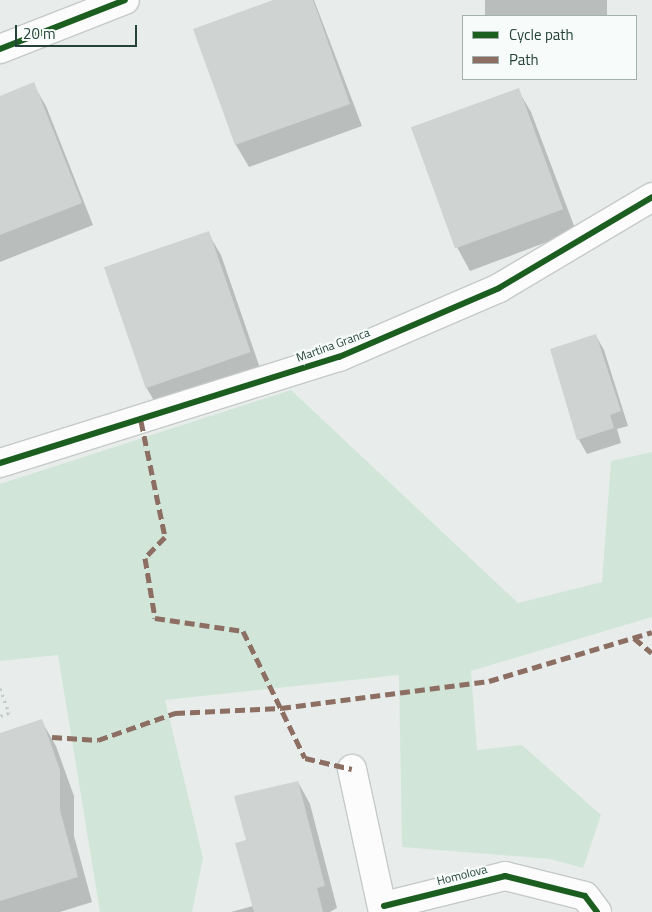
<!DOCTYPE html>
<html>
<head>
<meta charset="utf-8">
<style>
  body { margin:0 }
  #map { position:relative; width:652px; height:912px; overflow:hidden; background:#e8edeb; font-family:"Titillium Web",sans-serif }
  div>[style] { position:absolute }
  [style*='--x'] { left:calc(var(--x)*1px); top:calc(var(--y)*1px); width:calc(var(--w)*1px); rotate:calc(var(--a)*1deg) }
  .green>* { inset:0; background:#d1e6d8 }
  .shadow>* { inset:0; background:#0003; transform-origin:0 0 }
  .building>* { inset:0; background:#cfd4d2; transform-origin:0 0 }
  .path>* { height:3px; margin-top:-1.5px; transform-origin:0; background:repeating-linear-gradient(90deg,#c3ccca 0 2.5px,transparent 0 6.5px) }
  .roads { filter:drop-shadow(1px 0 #c5cac8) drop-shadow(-1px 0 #c5cac8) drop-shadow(0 1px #c5cac8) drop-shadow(0 -1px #c5cac8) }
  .minor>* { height:28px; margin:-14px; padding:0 14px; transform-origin:14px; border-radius:14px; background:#fcfcfc }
  .quiet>* { height:5px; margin-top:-2.5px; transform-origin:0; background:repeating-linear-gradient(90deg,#8d6e63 0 10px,transparent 0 15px) }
  .cycleway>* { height:6px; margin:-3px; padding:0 3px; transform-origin:3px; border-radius:3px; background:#1b5e20 }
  span { translate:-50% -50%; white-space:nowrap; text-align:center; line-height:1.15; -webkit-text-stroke:4.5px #f7fbf9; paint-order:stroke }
  .street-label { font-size:12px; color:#24423a }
  .legend { position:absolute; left:462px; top:15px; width:175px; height:65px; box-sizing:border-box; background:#f7fbf9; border:1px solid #a3b1ad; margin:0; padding:6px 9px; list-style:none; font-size:15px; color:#24423a }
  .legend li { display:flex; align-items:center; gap:10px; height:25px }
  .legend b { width:25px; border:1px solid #a3b1ad }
  .scale { position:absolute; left:15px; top:25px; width:122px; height:22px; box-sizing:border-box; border:2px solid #24423a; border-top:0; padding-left:6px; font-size:15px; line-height:18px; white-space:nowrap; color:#24423a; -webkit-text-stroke:4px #f7fbf9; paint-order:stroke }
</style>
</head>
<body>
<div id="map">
  <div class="green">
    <i style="clip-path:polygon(291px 390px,518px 603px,602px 582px,611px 461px,652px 452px,652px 617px,471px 671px,477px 750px,522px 745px,601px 815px,583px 868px,550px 859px,402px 847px,399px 675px,165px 700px,203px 858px,192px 912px,100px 912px,58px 655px,0 661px,0 484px)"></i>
  </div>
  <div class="shadow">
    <i style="clip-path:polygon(277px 0,314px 0,362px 126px,249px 167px,236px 145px,195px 29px)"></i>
    <i style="left:485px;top:0;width:122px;height:17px"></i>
    <i style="clip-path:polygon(33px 84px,46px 106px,93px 225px,0 262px,0 97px)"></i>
    <i style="clip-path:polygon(518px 90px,531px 112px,576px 231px,470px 271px,458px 249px,413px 130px)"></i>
    <i style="clip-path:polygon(208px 233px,221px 255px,262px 374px,159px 409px,146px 387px)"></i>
    <i style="clip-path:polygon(596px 336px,604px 350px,628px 426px,617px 429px,621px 443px,587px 454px,579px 440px,551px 350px)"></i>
    <i style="clip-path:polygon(41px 720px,56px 746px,74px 796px,74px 836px,92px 902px,60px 912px,0 912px,0 735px)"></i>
    <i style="clip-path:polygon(298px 782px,310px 804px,337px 908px,330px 912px,231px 912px,253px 906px,247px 841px)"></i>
  </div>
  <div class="building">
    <i style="clip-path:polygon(273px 0,313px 0,350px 104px,235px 145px,193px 29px)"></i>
    <i style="clip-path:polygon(34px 82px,82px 203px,0 235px,0 96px)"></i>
    <i style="left:519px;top:88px;width:129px;height:115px;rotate:70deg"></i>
    <i style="left:209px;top:231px;width:128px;height:111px;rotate:71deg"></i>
    <i style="clip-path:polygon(596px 334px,621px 411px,610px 415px,614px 428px,577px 440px,550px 349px)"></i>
    <i style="clip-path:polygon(42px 719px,60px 770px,60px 810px,78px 877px,0 901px,0 733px)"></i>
    <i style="clip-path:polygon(298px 781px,325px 886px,317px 888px,323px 912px,254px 912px,235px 843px,246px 840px,234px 796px)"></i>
  </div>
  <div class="path">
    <i style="--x:0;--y:688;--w:27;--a:70"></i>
    <i style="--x:9;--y:713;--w:9;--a:162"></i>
  </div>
  <div class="roads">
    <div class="minor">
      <i style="--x:0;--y:49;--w:134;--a:-21.4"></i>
      <i style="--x:0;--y:463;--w:355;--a:-17.4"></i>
      <i style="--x:339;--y:357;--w:174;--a:-23.3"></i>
      <i style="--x:499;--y:288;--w:178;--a:-30.7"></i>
      <i style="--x:352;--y:769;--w:146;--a:77.8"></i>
      <i style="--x:384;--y:906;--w:125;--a:-13.9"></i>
      <i style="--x:505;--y:876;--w:82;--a:14"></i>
      <i style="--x:585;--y:896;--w:20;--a:53"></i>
    </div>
  </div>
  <div class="quiet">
    <i style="--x:141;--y:421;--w:118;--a:78.3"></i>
    <i style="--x:165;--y:537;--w:29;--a:134"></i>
    <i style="--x:145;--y:558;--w:61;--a:80.5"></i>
    <i style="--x:155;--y:618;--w:89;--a:8.4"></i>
    <i style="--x:243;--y:631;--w:141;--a:64"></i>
    <i style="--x:305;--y:758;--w:48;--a:13.2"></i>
    <i style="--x:634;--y:638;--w:23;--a:40"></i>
    <i style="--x:52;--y:737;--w:46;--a:3.7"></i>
    <i style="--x:98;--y:740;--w:82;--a:-19.3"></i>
    <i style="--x:175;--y:713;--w:106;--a:-2.7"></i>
    <i style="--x:281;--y:708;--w:210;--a:-7.4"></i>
    <i style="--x:489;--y:681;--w:170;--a:-16.7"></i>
  </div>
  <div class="cycleway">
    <i style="--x:0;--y:49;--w:134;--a:-21.4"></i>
    <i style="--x:0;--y:463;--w:355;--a:-17.4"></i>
    <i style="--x:339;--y:357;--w:174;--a:-23.3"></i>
    <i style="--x:499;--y:288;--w:178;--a:-30.7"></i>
    <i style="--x:384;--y:906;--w:125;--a:-13.9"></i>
    <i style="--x:505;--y:876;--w:82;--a:14"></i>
    <i style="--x:585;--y:896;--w:20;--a:53"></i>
  </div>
  <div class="street-label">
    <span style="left:333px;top:345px;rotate:-20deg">Martina Granca</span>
    <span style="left:462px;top:875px;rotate:-14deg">Homolova</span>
  </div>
  <ul class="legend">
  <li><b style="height:6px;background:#1b5e20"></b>Cycle path</li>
  <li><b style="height:6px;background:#8d6e63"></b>Path</li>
  </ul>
  <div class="scale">20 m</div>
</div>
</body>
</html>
